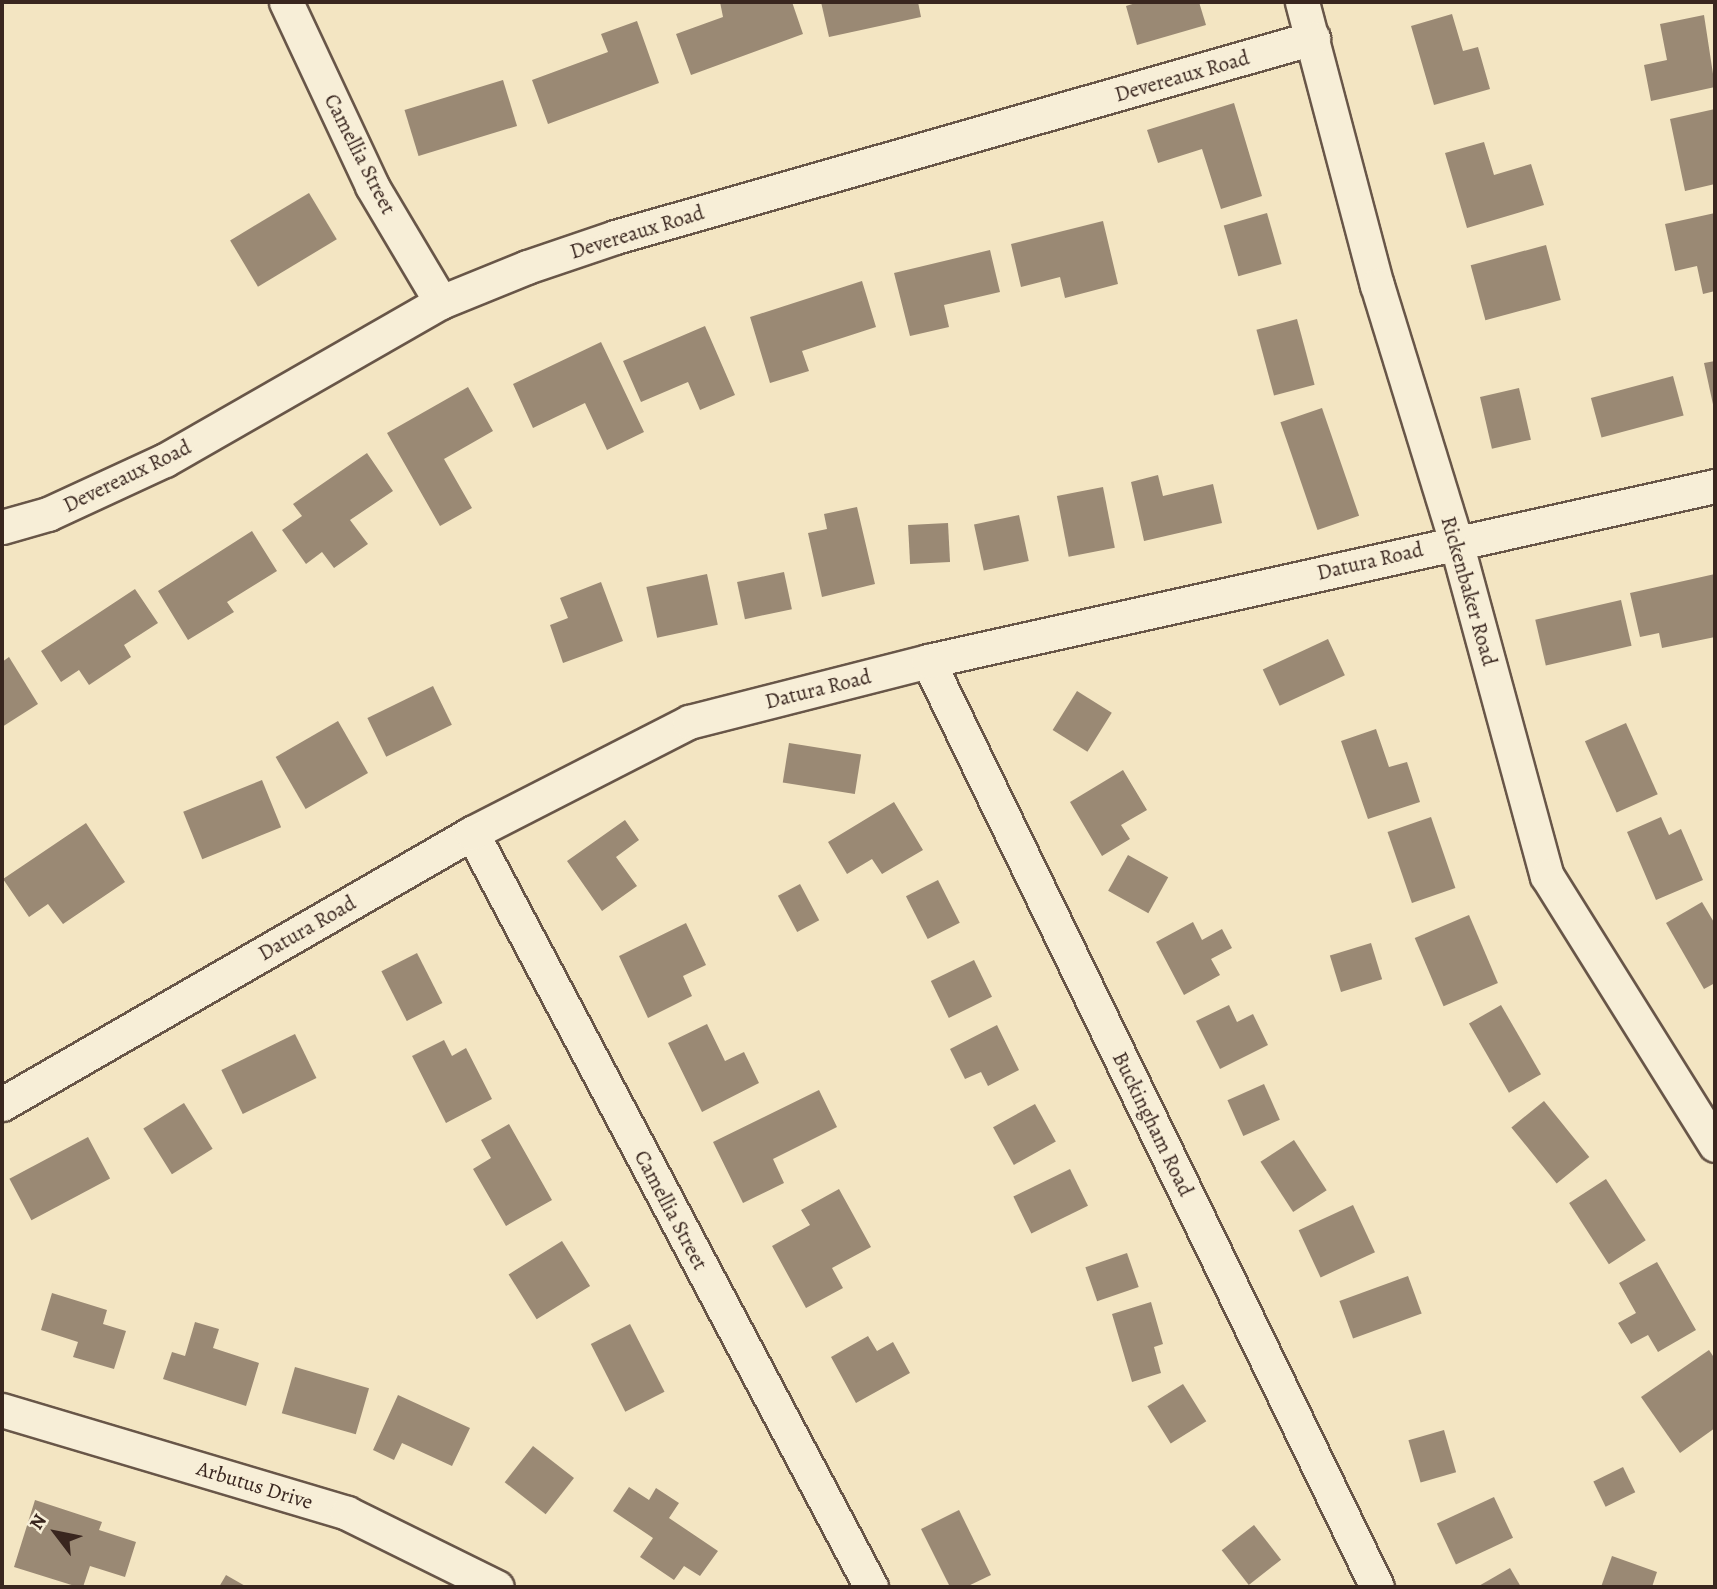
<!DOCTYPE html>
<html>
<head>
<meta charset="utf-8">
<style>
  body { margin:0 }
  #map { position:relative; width:1717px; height:1589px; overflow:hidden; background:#f3e5c2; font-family:Alegreya,serif }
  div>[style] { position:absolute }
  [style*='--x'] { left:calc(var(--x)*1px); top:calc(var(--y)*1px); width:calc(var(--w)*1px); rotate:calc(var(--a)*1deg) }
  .building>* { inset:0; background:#9a8974; transform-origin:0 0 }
  .roads { filter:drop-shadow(2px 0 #685648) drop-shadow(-2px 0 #685648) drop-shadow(0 2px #685648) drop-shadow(0 -2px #685648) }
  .minor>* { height:33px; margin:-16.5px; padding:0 16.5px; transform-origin:16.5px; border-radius:16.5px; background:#f7eed7 }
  span { translate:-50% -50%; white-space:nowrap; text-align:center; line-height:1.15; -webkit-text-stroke:5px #f7eed7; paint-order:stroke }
  .street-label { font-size:21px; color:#39261f }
  .frame { position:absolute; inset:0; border:4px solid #39261f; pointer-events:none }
  .north { position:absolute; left:21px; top:1498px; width:70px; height:70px; -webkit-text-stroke:5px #f7eed7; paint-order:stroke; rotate:302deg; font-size:19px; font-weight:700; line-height:28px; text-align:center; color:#39261f }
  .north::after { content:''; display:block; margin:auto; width:24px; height:32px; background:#39261f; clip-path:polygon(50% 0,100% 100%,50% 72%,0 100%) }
</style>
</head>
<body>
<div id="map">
  <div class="building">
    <i style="clip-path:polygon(720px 2px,792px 2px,803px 34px,691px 75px,676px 34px,723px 17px)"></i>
    <i style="clip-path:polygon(821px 2px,918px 2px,921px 17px,829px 37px)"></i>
    <i style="clip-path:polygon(1139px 2px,1199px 2px,1206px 25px,1137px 45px,1126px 6px)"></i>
    <i style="clip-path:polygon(1452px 14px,1463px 51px,1478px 47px,1490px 89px,1434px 105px,1411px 26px)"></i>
    <i style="clip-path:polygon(1704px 15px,1715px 87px,1651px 101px,1644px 65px,1667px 60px,1660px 24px)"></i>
    <i style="clip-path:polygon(637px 21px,659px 83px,548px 124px,532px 80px,608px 52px,601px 34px)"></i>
    <i style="left:503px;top:80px;width:48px;height:103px;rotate:73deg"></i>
    <i style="clip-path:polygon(1234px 103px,1262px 196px,1221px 209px,1202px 149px,1158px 163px,1147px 130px)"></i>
    <i style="clip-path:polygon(1715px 109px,1715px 184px,1685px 191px,1670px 119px)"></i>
    <i style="clip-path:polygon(1484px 142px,1494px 175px,1531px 164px,1544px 205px,1467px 228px,1445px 153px)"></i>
    <i style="left:309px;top:193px;width:54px;height:92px;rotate:59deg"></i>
    <i style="left:1267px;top:213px;width:53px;height:45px;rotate:74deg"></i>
    <i style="clip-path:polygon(1715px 213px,1715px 291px,1703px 294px,1697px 266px,1675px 271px,1665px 224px)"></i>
    <i style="clip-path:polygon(1103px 221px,1118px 284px,1065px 298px,1060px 277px,1021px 287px,1011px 244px)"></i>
    <i style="left:1546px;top:245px;width:57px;height:78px;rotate:75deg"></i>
    <i style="clip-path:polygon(990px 250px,1000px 292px,944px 305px,949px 327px,910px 336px,894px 273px)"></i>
    <i style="clip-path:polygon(862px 281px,876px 327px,802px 351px,809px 371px,770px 383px,750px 317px)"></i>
    <i style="left:1297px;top:319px;width:68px;height:42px;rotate:75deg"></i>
    <i style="clip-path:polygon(705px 326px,735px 395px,700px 410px,688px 382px,641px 402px,623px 361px)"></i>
    <i style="clip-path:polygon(601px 342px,644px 432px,607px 450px,585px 403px,533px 428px,513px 384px)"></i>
    <i style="clip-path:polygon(1715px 361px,1715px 408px,1714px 409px,1704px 363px)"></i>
    <i style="left:1673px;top:376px;width:41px;height:85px;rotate:75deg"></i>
    <i style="clip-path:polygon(468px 387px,493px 431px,444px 459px,472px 508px,440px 526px,387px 433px)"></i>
    <i style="left:1519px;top:388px;width:53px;height:40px;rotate:77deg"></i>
    <i style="left:1322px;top:408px;width:114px;height:44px;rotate:71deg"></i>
    <i style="clip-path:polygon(367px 453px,393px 491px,350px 520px,368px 544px,334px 568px,322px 552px,306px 564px,282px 530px,302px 516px,293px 504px)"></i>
    <i style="clip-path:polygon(1158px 475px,1163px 496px,1213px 484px,1222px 523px,1144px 541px,1131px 482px)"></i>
    <i style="left:1103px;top:487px;width:62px;height:47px;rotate:79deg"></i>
    <i style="clip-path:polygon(857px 507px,875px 584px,822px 597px,808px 533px,827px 529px,824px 514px)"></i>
    <i style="left:1019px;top:515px;width:47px;height:46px;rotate:78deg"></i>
    <i style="left:948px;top:523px;width:39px;height:40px;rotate:87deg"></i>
    <i style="clip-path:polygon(252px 531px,277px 571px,227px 602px,234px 612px,188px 640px,158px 591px)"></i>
    <i style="left:784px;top:572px;width:38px;height:48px;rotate:78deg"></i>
    <i style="left:707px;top:574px;width:52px;height:62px;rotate:78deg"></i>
    <i style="clip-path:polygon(1715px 574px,1715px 637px,1662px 648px,1659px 633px,1640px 637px,1630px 593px)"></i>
    <i style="clip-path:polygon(601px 582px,623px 641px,563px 663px,550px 625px,568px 618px,560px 598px)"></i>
    <i style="clip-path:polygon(135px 589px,158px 623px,124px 645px,131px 657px,89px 685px,79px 670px,61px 682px,41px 651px)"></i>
    <i style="left:1621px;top:600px;width:47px;height:88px;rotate:77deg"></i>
    <i style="left:1328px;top:639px;width:40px;height:72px;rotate:65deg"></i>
    <i style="clip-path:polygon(9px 657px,38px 704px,2px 727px,2px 662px)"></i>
    <i style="left:433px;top:686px;width:43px;height:73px;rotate:64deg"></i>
    <i style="left:1077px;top:691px;width:41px;height:46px;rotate:32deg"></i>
    <i style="left:338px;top:721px;width:60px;height:72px;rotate:60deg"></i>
    <i style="left:1626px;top:723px;width:78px;height:45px;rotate:66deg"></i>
    <i style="clip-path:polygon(1376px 729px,1389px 767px,1407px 762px,1420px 802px,1368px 819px,1341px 741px)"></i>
    <i style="left:789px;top:743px;width:73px;height:40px;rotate:9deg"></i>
    <i style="clip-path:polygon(1123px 770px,1147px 810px,1121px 825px,1130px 839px,1102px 856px,1070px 802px)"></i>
    <i style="left:262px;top:780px;width:51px;height:85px;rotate:68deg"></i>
    <i style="clip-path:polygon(894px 802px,923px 850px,882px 874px,872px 859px,847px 874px,828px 842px)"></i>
    <i style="left:1431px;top:817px;width:75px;height:46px;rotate:71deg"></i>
    <i style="clip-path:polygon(1661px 817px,1669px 835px,1681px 829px,1703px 880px,1656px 900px,1627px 832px)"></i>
    <i style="clip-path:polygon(625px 820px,639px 840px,616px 857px,637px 886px,602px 911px,567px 861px)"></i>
    <i style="clip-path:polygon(86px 823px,125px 882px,63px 924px,48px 904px,29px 917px,3px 879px)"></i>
    <i style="left:1128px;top:855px;width:46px;height:41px;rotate:29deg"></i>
    <i style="left:938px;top:880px;width:48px;height:36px;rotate:63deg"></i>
    <i style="left:800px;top:884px;width:41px;height:25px;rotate:62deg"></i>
    <i style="clip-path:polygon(1702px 902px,1715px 924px,1715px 983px,1704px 989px,1666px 923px)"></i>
    <i style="left:1469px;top:915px;width:74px;height:59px;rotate:67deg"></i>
    <i style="clip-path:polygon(1193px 922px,1202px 940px,1222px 929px,1232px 948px,1211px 959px,1220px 975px,1184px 995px,1156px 942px)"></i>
    <i style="clip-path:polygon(686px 923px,706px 965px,683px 976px,692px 996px,648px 1018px,619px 956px)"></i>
    <i style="left:1371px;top:943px;width:38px;height:43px;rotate:73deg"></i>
    <i style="left:417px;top:953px;width:56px;height:40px;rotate:63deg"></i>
    <i style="left:974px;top:960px;width:41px;height:48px;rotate:64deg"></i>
    <i style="clip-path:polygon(1229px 1005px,1237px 1022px,1253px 1014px,1268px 1045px,1220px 1069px,1196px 1021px)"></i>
    <i style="left:1501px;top:1005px;width:80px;height:37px;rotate:60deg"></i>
    <i style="clip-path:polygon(707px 1024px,725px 1061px,744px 1052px,759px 1083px,702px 1112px,668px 1043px)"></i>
    <i style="clip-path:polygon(997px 1025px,1019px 1070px,988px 1086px,981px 1072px,965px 1079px,950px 1049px)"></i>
    <i style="left:295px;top:1034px;width:49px;height:82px;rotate:64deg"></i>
    <i style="clip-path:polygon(444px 1040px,452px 1056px,466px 1048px,492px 1099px,446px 1123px,412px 1056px)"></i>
    <i style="left:1264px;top:1084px;width:39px;height:40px;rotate:66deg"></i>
    <i style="clip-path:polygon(819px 1090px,837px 1127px,773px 1159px,784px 1183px,743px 1203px,713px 1142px)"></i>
    <i style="left:1544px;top:1101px;width:72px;height:42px;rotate:51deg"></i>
    <i style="left:184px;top:1103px;width:54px;height:48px;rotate:58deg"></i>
    <i style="left:1035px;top:1104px;width:43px;height:48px;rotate:61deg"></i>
    <i style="clip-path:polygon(509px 1124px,552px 1200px,506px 1226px,473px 1169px,491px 1158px,481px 1140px)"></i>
    <i style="left:88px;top:1137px;width:47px;height:89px;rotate:62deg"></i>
    <i style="left:1294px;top:1140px;width:60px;height:40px;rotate:57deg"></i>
    <i style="left:1070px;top:1169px;width:41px;height:63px;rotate:64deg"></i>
    <i style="left:1606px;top:1179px;width:73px;height:44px;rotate:57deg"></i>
    <i style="clip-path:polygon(839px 1189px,871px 1247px,832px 1268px,843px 1288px,806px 1308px,772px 1246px,810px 1225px,801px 1210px)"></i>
    <i style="left:1353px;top:1205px;width:52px;height:60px;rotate:65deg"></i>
    <i style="left:562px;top:1241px;width:53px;height:63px;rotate:58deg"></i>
    <i style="left:1127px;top:1253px;width:36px;height:44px;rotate:71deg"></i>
    <i style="clip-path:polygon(1657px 1262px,1696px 1330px,1658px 1352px,1648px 1335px,1631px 1344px,1618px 1323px,1636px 1313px,1619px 1283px)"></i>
    <i style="left:1408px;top:1276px;width:40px;height:73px;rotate:70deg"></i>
    <i style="clip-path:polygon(52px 1293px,107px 1310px,103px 1324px,126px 1331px,114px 1369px,73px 1357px,78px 1342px,41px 1330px)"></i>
    <i style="clip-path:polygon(1151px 1302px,1163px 1344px,1154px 1347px,1161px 1373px,1132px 1382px,1112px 1314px)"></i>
    <i style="clip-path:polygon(195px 1322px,219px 1329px,213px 1348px,259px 1363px,246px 1406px,163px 1379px,172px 1352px,185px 1356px)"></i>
    <i style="left:630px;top:1324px;width:76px;height:44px;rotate:63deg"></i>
    <i style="clip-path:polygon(868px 1336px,877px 1351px,893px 1342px,910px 1373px,856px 1403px,831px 1357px)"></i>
    <i style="clip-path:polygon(1709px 1350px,1715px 1359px,1715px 1428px,1680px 1453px,1641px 1397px)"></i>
    <i style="left:295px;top:1367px;width:77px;height:48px;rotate:16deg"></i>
    <i style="left:1183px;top:1384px;width:44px;height:42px;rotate:58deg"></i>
    <i style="clip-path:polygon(398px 1395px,470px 1428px,452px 1466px,402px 1443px,394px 1460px,373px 1450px)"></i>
    <i style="left:1444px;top:1430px;width:44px;height:37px;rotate:74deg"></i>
    <i style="left:533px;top:1446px;width:52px;height:46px;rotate:38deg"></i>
    <i style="left:1623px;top:1467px;width:28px;height:33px;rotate:64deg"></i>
    <i style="clip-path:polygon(629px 1487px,649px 1500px,656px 1488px,679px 1503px,669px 1518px,718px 1551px,700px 1576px,684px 1566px,674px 1580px,640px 1557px,653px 1538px,613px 1511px)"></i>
    <i style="left:1494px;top:1497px;width:45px;height:63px;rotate:65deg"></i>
    <i style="clip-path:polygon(35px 1500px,102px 1522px,99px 1530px,136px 1542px,125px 1577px,90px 1566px,83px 1587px,78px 1587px,14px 1567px)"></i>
    <i style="clip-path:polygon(959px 1510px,991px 1575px,966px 1587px,950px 1587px,921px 1529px)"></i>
    <i style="left:1254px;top:1525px;width:44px;height:41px;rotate:52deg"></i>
    <i style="clip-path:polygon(1612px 1556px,1657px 1572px,1652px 1587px,1601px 1587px)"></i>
    <i style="clip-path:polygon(1510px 1568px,1521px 1587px,1477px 1587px)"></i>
    <i style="clip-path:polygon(226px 1575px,247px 1587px,219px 1587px)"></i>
  </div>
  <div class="roads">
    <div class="minor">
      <i style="--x:286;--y:2;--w:203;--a:64.9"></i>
      <i style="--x:372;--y:186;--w:135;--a:59.3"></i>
      <i style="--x:1302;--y:2;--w:293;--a:75.2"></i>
      <i style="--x:1377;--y:285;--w:269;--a:72.9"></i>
      <i style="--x:1456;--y:542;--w:346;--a:74.8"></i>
      <i style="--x:1547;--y:876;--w:317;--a:58"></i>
      <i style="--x:2;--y:527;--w:48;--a:-15.8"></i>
      <i style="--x:48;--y:514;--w:129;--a:-24.8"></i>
      <i style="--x:165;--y:460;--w:318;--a:-29.8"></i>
      <i style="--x:441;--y:302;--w:93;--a:-22.1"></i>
      <i style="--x:527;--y:267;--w:93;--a:-18.8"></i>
      <i style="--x:615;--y:237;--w:726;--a:-15.91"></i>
      <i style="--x:928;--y:661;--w:1029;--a:64.13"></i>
      <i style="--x:472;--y:833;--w:853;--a:62.11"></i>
      <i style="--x:2;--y:1104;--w:543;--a:-29.97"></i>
      <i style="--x:472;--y:833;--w:244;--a:-27.1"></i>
      <i style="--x:689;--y:722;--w:247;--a:-14.3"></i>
      <i style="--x:928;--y:661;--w:806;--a:-12.54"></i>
      <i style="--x:2;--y:1410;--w:360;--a:16.6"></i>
      <i style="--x:347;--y:1513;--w:167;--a:26.3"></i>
    </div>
  </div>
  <div class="street-label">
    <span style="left:1182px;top:76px;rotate:-16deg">Devereaux Road</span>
    <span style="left:360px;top:154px;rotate:63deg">Camellia Street</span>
    <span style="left:637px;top:232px;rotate:-17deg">Devereaux Road</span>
    <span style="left:127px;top:476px;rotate:-26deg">Devereaux Road</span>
    <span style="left:1370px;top:561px;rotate:-13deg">Datura Road</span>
    <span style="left:1469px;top:591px;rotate:74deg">Rickenbaker Road</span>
    <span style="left:818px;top:689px;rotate:-14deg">Datura Road</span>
    <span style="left:307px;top:928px;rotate:-30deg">Datura Road</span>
    <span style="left:1153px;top:1124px;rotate:64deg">Buckingham Road</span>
    <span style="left:671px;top:1210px;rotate:62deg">Camellia Street</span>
    <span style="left:255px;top:1485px;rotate:17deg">Arbutus Drive</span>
  </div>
  <div class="frame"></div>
  <div class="north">N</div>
</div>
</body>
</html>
